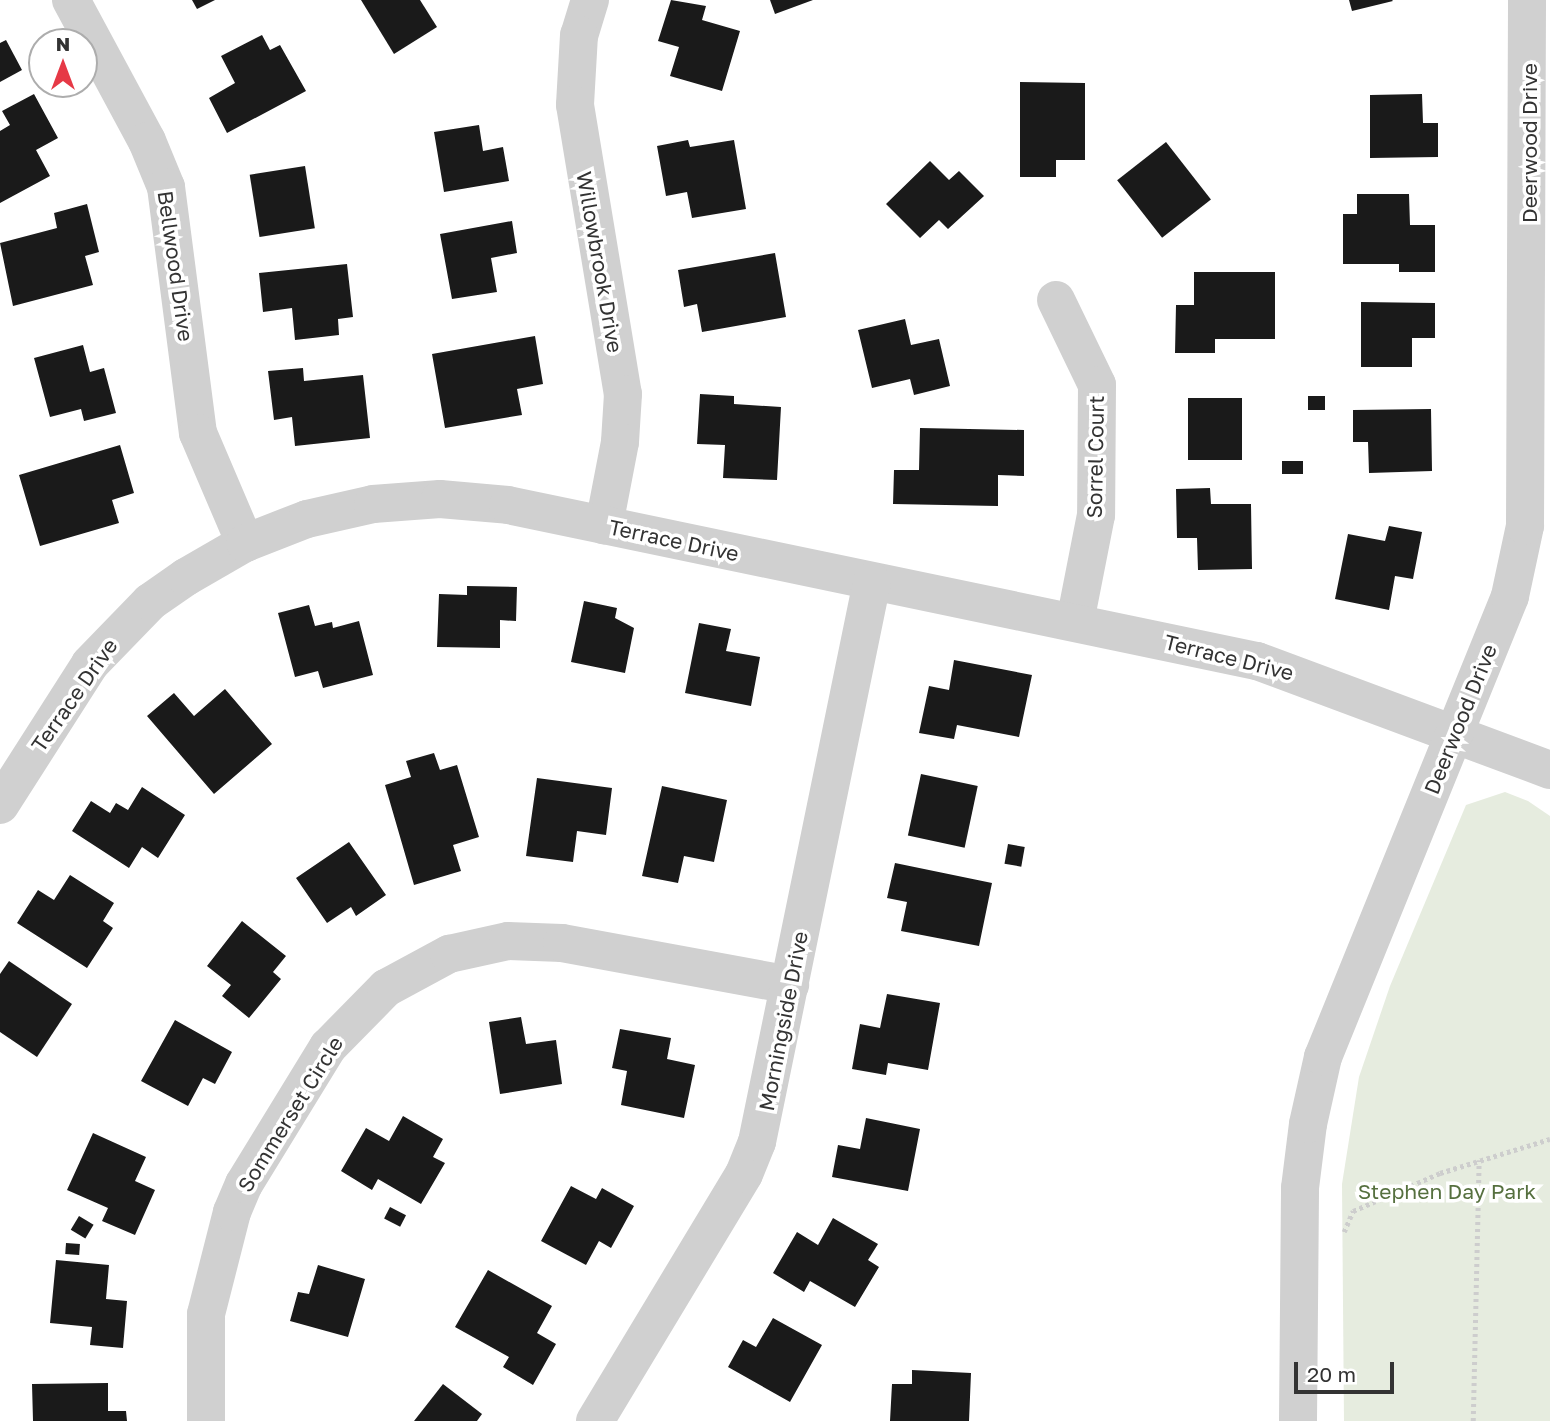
<!DOCTYPE html>
<html>
<head>
<meta charset="utf-8">
<style>
  body { margin:0 }
  #map { position:relative; width:1550px; height:1421px; overflow:hidden; background:#fff; font-family:"Golos Text",sans-serif }
  div>[style] { position:absolute }
  [style*='--x'] { left:calc(var(--x)*1px); top:calc(var(--y)*1px); width:calc(var(--w)*1px); rotate:calc(var(--a)*1deg) }
  .green>* { inset:0; background:#e6ecdf }
  .building>* { inset:0; background:#1a1a1a; transform-origin:0 0 }
  .path>* { height:4.5px; margin-top:-2.25px; transform-origin:0; background:repeating-linear-gradient(90deg,#cdcdcd 0 3.5px,transparent 0 7px) }
  .minor>* { height:38px; margin:-19px; padding:0 19px; transform-origin:19px; border-radius:19px; background:#d0d0d0 }
  span { translate:-50% -50%; white-space:nowrap; text-align:center; line-height:1.15; -webkit-text-stroke:7px #fff; paint-order:stroke }
  .street-label { font-size:21px; color:#333 }
  .park-label { font-size:21px; color:#56703f }
  .north { position:absolute; left:28px; top:28px; width:70px; height:70px; box-sizing:border-box; background:#fff; border:2px solid #adadad; border-radius:50%; rotate:0deg; font-size:19px; font-weight:700; line-height:28px; text-align:center; color:#333 }
  .north::after { content:''; display:block; margin:auto; width:24px; height:32px; background:#e63946; clip-path:polygon(50% 0,100% 100%,50% 72%,0 100%) }
  .scale { position:absolute; left:1294px; top:1362px; width:100px; height:32px; box-sizing:border-box; border:4px solid #333; border-top:0; padding-left:9px; font-size:21px; line-height:24px; white-space:nowrap; color:#333; -webkit-text-stroke:5px #fff; paint-order:stroke }
</style>
</head>
<body>
<div id="map">
  <div class="green">
    <i style="clip-path:polygon(1505px 792px,1528px 801px,1550px 816px,1550px 1421px,1344px 1421px,1342px 1184px,1359px 1077px,1390px 986px,1466px 805px)"></i>
  </div>
  <div class="building">
    <i style="clip-path:polygon(192px 0,215px 0,197px 9px)"></i>
    <i style="clip-path:polygon(361px 0,420px 0,437px 27px,394px 54px)"></i>
    <i style="clip-path:polygon(671px 0,706px 6px,702px 20px,740px 31px,722px 91px,670px 76px,679px 47px,658px 41px)"></i>
    <i style="clip-path:polygon(770px 0,813px 0,775px 14px)"></i>
    <i style="clip-path:polygon(1349px 0,1392px 0,1393px 1px,1352px 11px)"></i>
    <i style="clip-path:polygon(262px 35px,270px 50px,280px 45px,306px 91px,227px 133px,209px 98px,235px 83px,221px 56px)"></i>
    <i style="clip-path:polygon(6px 40px,22px 70px,0 82px,0 43px)"></i>
    <i style="clip-path:polygon(1020px 82px,1085px 83px,1085px 160px,1056px 160px,1056px 177px,1020px 177px)"></i>
    <i style="clip-path:polygon(34px 94px,58px 138px,36px 150px,50px 176px,0 203px,0 131px,10px 125px,2px 111px)"></i>
    <i style="clip-path:polygon(1422px 94px,1423px 123px,1438px 123px,1438px 157px,1370px 158px,1370px 95px)"></i>
    <i style="clip-path:polygon(479px 125px,483px 151px,503px 147px,509px 181px,444px 192px,434px 132px)"></i>
    <i style="clip-path:polygon(688px 140px,690px 147px,734px 140px,746px 209px,692px 218px,687px 192px,666px 196px,657px 146px)"></i>
    <i style="left:1166px;top:142px;width:73px;height:62px;rotate:52deg"></i>
    <i style="clip-path:polygon(930px 161px,949px 180px,959px 171px,984px 196px,948px 229px,939px 220px,920px 238px,886px 204px)"></i>
    <i style="left:305px;top:166px;width:63px;height:56px;rotate:81deg"></i>
    <i style="clip-path:polygon(1357px 194px,1409px 194px,1410px 225px,1435px 225px,1435px 272px,1399px 272px,1399px 264px,1343px 264px,1343px 214px,1357px 214px)"></i>
    <i style="clip-path:polygon(87px 204px,99px 252px,85px 256px,93px 285px,13px 306px,0 243px,57px 228px,54px 213px)"></i>
    <i style="clip-path:polygon(512px 221px,517px 253px,491px 258px,497px 292px,452px 299px,440px 234px)"></i>
    <i style="clip-path:polygon(775px 253px,786px 317px,702px 332px,697px 304px,684px 307px,678px 270px)"></i>
    <i style="clip-path:polygon(347px 264px,353px 317px,338px 319px,339px 335px,295px 340px,292px 308px,263px 312px,259px 273px)"></i>
    <i style="clip-path:polygon(1194px 272px,1275px 272px,1275px 339px,1215px 339px,1215px 353px,1175px 353px,1176px 305px,1194px 305px)"></i>
    <i style="clip-path:polygon(1361px 302px,1435px 303px,1435px 338px,1412px 338px,1412px 367px,1361px 367px)"></i>
    <i style="clip-path:polygon(905px 319px,911px 345px,939px 339px,950px 386px,914px 395px,910px 379px,872px 388px,858px 330px)"></i>
    <i style="clip-path:polygon(535px 336px,543px 384px,517px 389px,522px 415px,445px 428px,432px 354px)"></i>
    <i style="clip-path:polygon(83px 345px,90px 372px,104px 368px,116px 413px,84px 421px,81px 409px,50px 417px,34px 358px)"></i>
    <i style="clip-path:polygon(303px 368px,304px 381px,363px 375px,370px 438px,295px 446px,292px 417px,274px 420px,268px 371px)"></i>
    <i style="clip-path:polygon(700px 394px,734px 396px,734px 404px,781px 407px,777px 480px,723px 478px,725px 445px,697px 444px)"></i>
    <i style="left:1308px;top:396px;width:17px;height:14px"></i>
    <i style="left:1188px;top:398px;width:54px;height:62px"></i>
    <i style="clip-path:polygon(1431px 409px,1432px 471px,1369px 473px,1368px 442px,1353px 442px,1353px 410px)"></i>
    <i style="clip-path:polygon(920px 428px,1024px 430px,1024px 476px,998px 475px,998px 506px,893px 504px,894px 470px,919px 470px)"></i>
    <i style="clip-path:polygon(120px 445px,134px 493px,112px 500px,119px 523px,40px 546px,19px 475px)"></i>
    <i style="left:1303px;top:461px;width:13px;height:21px;rotate:90deg"></i>
    <i style="clip-path:polygon(1210px 488px,1211px 504px,1251px 504px,1252px 569px,1198px 570px,1197px 538px,1177px 538px,1176px 489px)"></i>
    <i style="clip-path:polygon(1389px 526px,1422px 532px,1413px 579px,1395px 576px,1389px 610px,1335px 599px,1348px 534px,1385px 541px)"></i>
    <i style="clip-path:polygon(467px 586px,517px 587px,516px 621px,500px 620px,500px 648px,437px 647px,439px 594px,467px 595px)"></i>
    <i style="clip-path:polygon(584px 601px,617px 608px,615px 618px,634px 628px,625px 673px,571px 662px)"></i>
    <i style="clip-path:polygon(309px 605px,315px 626px,332px 622px,333px 628px,359px 621px,373px 675px,323px 688px,318px 671px,295px 677px,278px 613px)"></i>
    <i style="clip-path:polygon(699px 623px,731px 629px,726px 651px,760px 657px,751px 706px,685px 693px)"></i>
    <i style="clip-path:polygon(954px 660px,1032px 675px,1019px 737px,957px 725px,954px 739px,919px 733px,929px 686px,949px 690px)"></i>
    <i style="clip-path:polygon(225px 689px,272px 744px,214px 794px,147px 716px,174px 693px,194px 716px)"></i>
    <i style="clip-path:polygon(434px 753px,440px 770px,457px 765px,479px 837px,453px 845px,461px 871px,414px 885px,385px 785px,411px 777px,406px 761px)"></i>
    <i style="left:921px;top:774px;width:58px;height:63px;rotate:12deg"></i>
    <i style="clip-path:polygon(537px 778px,612px 788px,606px 835px,577px 831px,573px 862px,526px 856px)"></i>
    <i style="clip-path:polygon(662px 786px,727px 800px,714px 862px,684px 856px,678px 883px,642px 876px)"></i>
    <i style="clip-path:polygon(142px 787px,185px 815px,158px 858px,142px 847px,129px 868px,72px 831px,91px 801px,110px 813px,116px 803px,128px 810px)"></i>
    <i style="clip-path:polygon(349px 842px,386px 895px,356px 916px,351px 907px,327px 923px,296px 878px)"></i>
    <i style="left:1008px;top:844px;width:17px;height:20px;rotate:10deg"></i>
    <i style="clip-path:polygon(895px 863px,992px 883px,979px 946px,901px 931px,907px 902px,887px 898px)"></i>
    <i style="clip-path:polygon(70px 875px,114px 903px,103px 921px,113px 928px,87px 968px,17px 923px,38px 890px,54px 900px)"></i>
    <i style="clip-path:polygon(242px 921px,286px 956px,273px 972px,281px 979px,249px 1018px,222px 996px,231px 985px,207px 966px)"></i>
    <i style="clip-path:polygon(9px 961px,72px 1004px,37px 1057px,0 1032px,0 974px)"></i>
    <i style="clip-path:polygon(887px 994px,940px 1003px,928px 1070px,888px 1063px,886px 1075px,852px 1069px,860px 1024px,880px 1028px)"></i>
    <i style="clip-path:polygon(521px 1017px,526px 1044px,556px 1040px,562px 1084px,500px 1094px,489px 1022px)"></i>
    <i style="clip-path:polygon(175px 1020px,232px 1052px,215px 1084px,203px 1078px,188px 1106px,141px 1081px)"></i>
    <i style="clip-path:polygon(620px 1029px,671px 1038px,667px 1059px,695px 1065px,684px 1118px,621px 1105px,627px 1071px,612px 1068px)"></i>
    <i style="clip-path:polygon(403px 1116px,443px 1139px,433px 1157px,445px 1163px,421px 1204px,378px 1179px,372px 1190px,341px 1171px,366px 1128px,389px 1141px)"></i>
    <i style="clip-path:polygon(866px 1118px,920px 1129px,908px 1191px,832px 1177px,838px 1145px,860px 1149px)"></i>
    <i style="clip-path:polygon(93px 1133px,146px 1157px,135px 1181px,155px 1190px,135px 1235px,102px 1221px,108px 1208px,67px 1190px)"></i>
    <i style="clip-path:polygon(571px 1186px,596px 1199px,602px 1188px,634px 1206px,611px 1248px,599px 1241px,586px 1265px,541px 1241px)"></i>
    <i style="left:390px;top:1207px;width:18px;height:13px;rotate:27deg"></i>
    <i style="left:79px;top:1216px;width:17px;height:16px;rotate:31deg"></i>
    <i style="clip-path:polygon(833px 1218px,878px 1244px,868px 1260px,879px 1267px,855px 1307px,810px 1281px,804px 1292px,773px 1273px,797px 1232px,818px 1245px)"></i>
    <i style="left:66px;top:1243px;width:14px;height:11px;rotate:4deg"></i>
    <i style="clip-path:polygon(56px 1260px,109px 1265px,106px 1299px,127px 1301px,123px 1348px,90px 1345px,92px 1327px,50px 1323px)"></i>
    <i style="clip-path:polygon(318px 1265px,365px 1279px,348px 1337px,290px 1321px,298px 1292px,309px 1294px)"></i>
    <i style="clip-path:polygon(488px 1270px,552px 1306px,537px 1333px,556px 1344px,533px 1385px,503px 1367px,509px 1357px,455px 1327px)"></i>
    <i style="clip-path:polygon(773px 1318px,822px 1345px,790px 1402px,728px 1367px,743px 1340px,756px 1347px)"></i>
    <i style="clip-path:polygon(912px 1370px,971px 1373px,969px 1421px,890px 1421px,892px 1384px,912px 1384px)"></i>
    <i style="clip-path:polygon(108px 1383px,108px 1411px,126px 1411px,127px 1421px,33px 1421px,32px 1384px)"></i>
    <i style="clip-path:polygon(443px 1384px,482px 1414px,477px 1421px,414px 1421px)"></i>
  </div>
  <div class="path">
    <i style="--x:1344;--y:1232;--w:23;--a:-67"></i>
    <i style="--x:1353;--y:1211;--w:95;--a:-23.6"></i>
    <i style="--x:1440;--y:1173;--w:115;--a:-17.2"></i>
    <i style="--x:1473;--y:1421;--w:261;--a:-88.7"></i>
  </div>
  <div class="minor">
    <i style="--x:71;--y:0;--w:160;--a:61.7"></i>
    <i style="--x:147;--y:141;--w:50;--a:67.6"></i>
    <i style="--x:166;--y:187;--w:248;--a:82.6"></i>
    <i style="--x:198;--y:433;--w:120;--a:66.9"></i>
    <i style="--x:590;--y:0;--w:37;--a:107"></i>
    <i style="--x:579;--y:35;--w:70;--a:93.3"></i>
    <i style="--x:575;--y:105;--w:293;--a:80.6"></i>
    <i style="--x:623;--y:394;--w:48;--a:93.6"></i>
    <i style="--x:620;--y:442;--w:85;--a:100.9"></i>
    <i style="--x:1056;--y:300;--w:94;--a:64.2"></i>
    <i style="--x:1097;--y:385;--w:130;--a:90.4"></i>
    <i style="--x:1096;--y:515;--w:109;--a:101.1"></i>
    <i style="--x:0;--y:805;--w:167;--a:-57.4"></i>
    <i style="--x:90;--y:664;--w:86;--a:-45.9"></i>
    <i style="--x:150;--y:602;--w:44;--a:-34.8"></i>
    <i style="--x:186;--y:577;--w:68;--a:-30"></i>
    <i style="--x:245;--y:543;--w:66;--a:-21.2"></i>
    <i style="--x:307;--y:519;--w:68;--a:-12.8"></i>
    <i style="--x:373;--y:504;--w:67;--a:-4.3"></i>
    <i style="--x:440;--y:499;--w:68;--a:5"></i>
    <i style="--x:508;--y:505;--w:765;--a:11.77"></i>
    <i style="--x:1257;--y:661;--w:313;--a:20.4"></i>
    <i style="--x:206;--y:1421;--w:107;--a:-90"></i>
    <i style="--x:206;--y:1314;--w:105;--a:-75.7"></i>
    <i style="--x:232;--y:1212;--w:30;--a:-67"></i>
    <i style="--x:244;--y:1184;--w:161;--a:-58.5"></i>
    <i style="--x:328;--y:1047;--w:83;--a:-45.5"></i>
    <i style="--x:386;--y:988;--w:72;--a:-28.4"></i>
    <i style="--x:449;--y:954;--w:60;--a:-12.4"></i>
    <i style="--x:508;--y:941;--w:54;--a:2.1"></i>
    <i style="--x:562;--y:943;--w:232;--a:10.4"></i>
    <i style="--x:595;--y:1421;--w:288;--a:-58.9"></i>
    <i style="--x:744;--y:1174;--w:35;--a:-68"></i>
    <i style="--x:757;--y:1142;--w:572;--a:-78.4"></i>
    <i style="--x:1298;--y:1421;--w:233;--a:-89.5"></i>
    <i style="--x:1300;--y:1188;--w:64;--a:-82.9"></i>
    <i style="--x:1308;--y:1124;--w:69;--a:-77.4"></i>
    <i style="--x:1323;--y:1057;--w:497;--a:-67.9"></i>
    <i style="--x:1510;--y:596;--w:72;--a:-77.9"></i>
    <i style="--x:1525;--y:526;--w:526;--a:-89.78"></i>
  </div>
  <div class="street-label">
    <span style="left:1529px;top:143px;rotate:-90deg">Deerwood Drive</span>
    <span style="left:600px;top:262px;rotate:80deg">Willowbrook Drive</span>
    <span style="left:176px;top:266px;rotate:82deg">Bellwood Drive</span>
    <span style="left:1095px;top:457px;rotate:-89deg">Sorrel Court</span>
    <span style="left:674px;top:540px;rotate:12deg">Terrace Drive</span>
    <span style="left:1229px;top:657px;rotate:14deg">Terrace Drive</span>
    <span style="left:74px;top:695px;rotate:-55deg">Terrace Drive</span>
    <span style="left:1460px;top:719px;rotate:-68deg">Deerwood Drive</span>
    <span style="left:783px;top:1021px;rotate:-79deg">Morningside Drive</span>
    <span style="left:290px;top:1114px;rotate:-58deg">Sommerset Circle</span>
  </div>
  <div class="park-label">
    <span style="left:1447px;top:1191px">Stephen Day Park</span>
  </div>
  <div class="north">N</div>
  <div class="scale">20 m</div>
</div>
</body>
</html>
